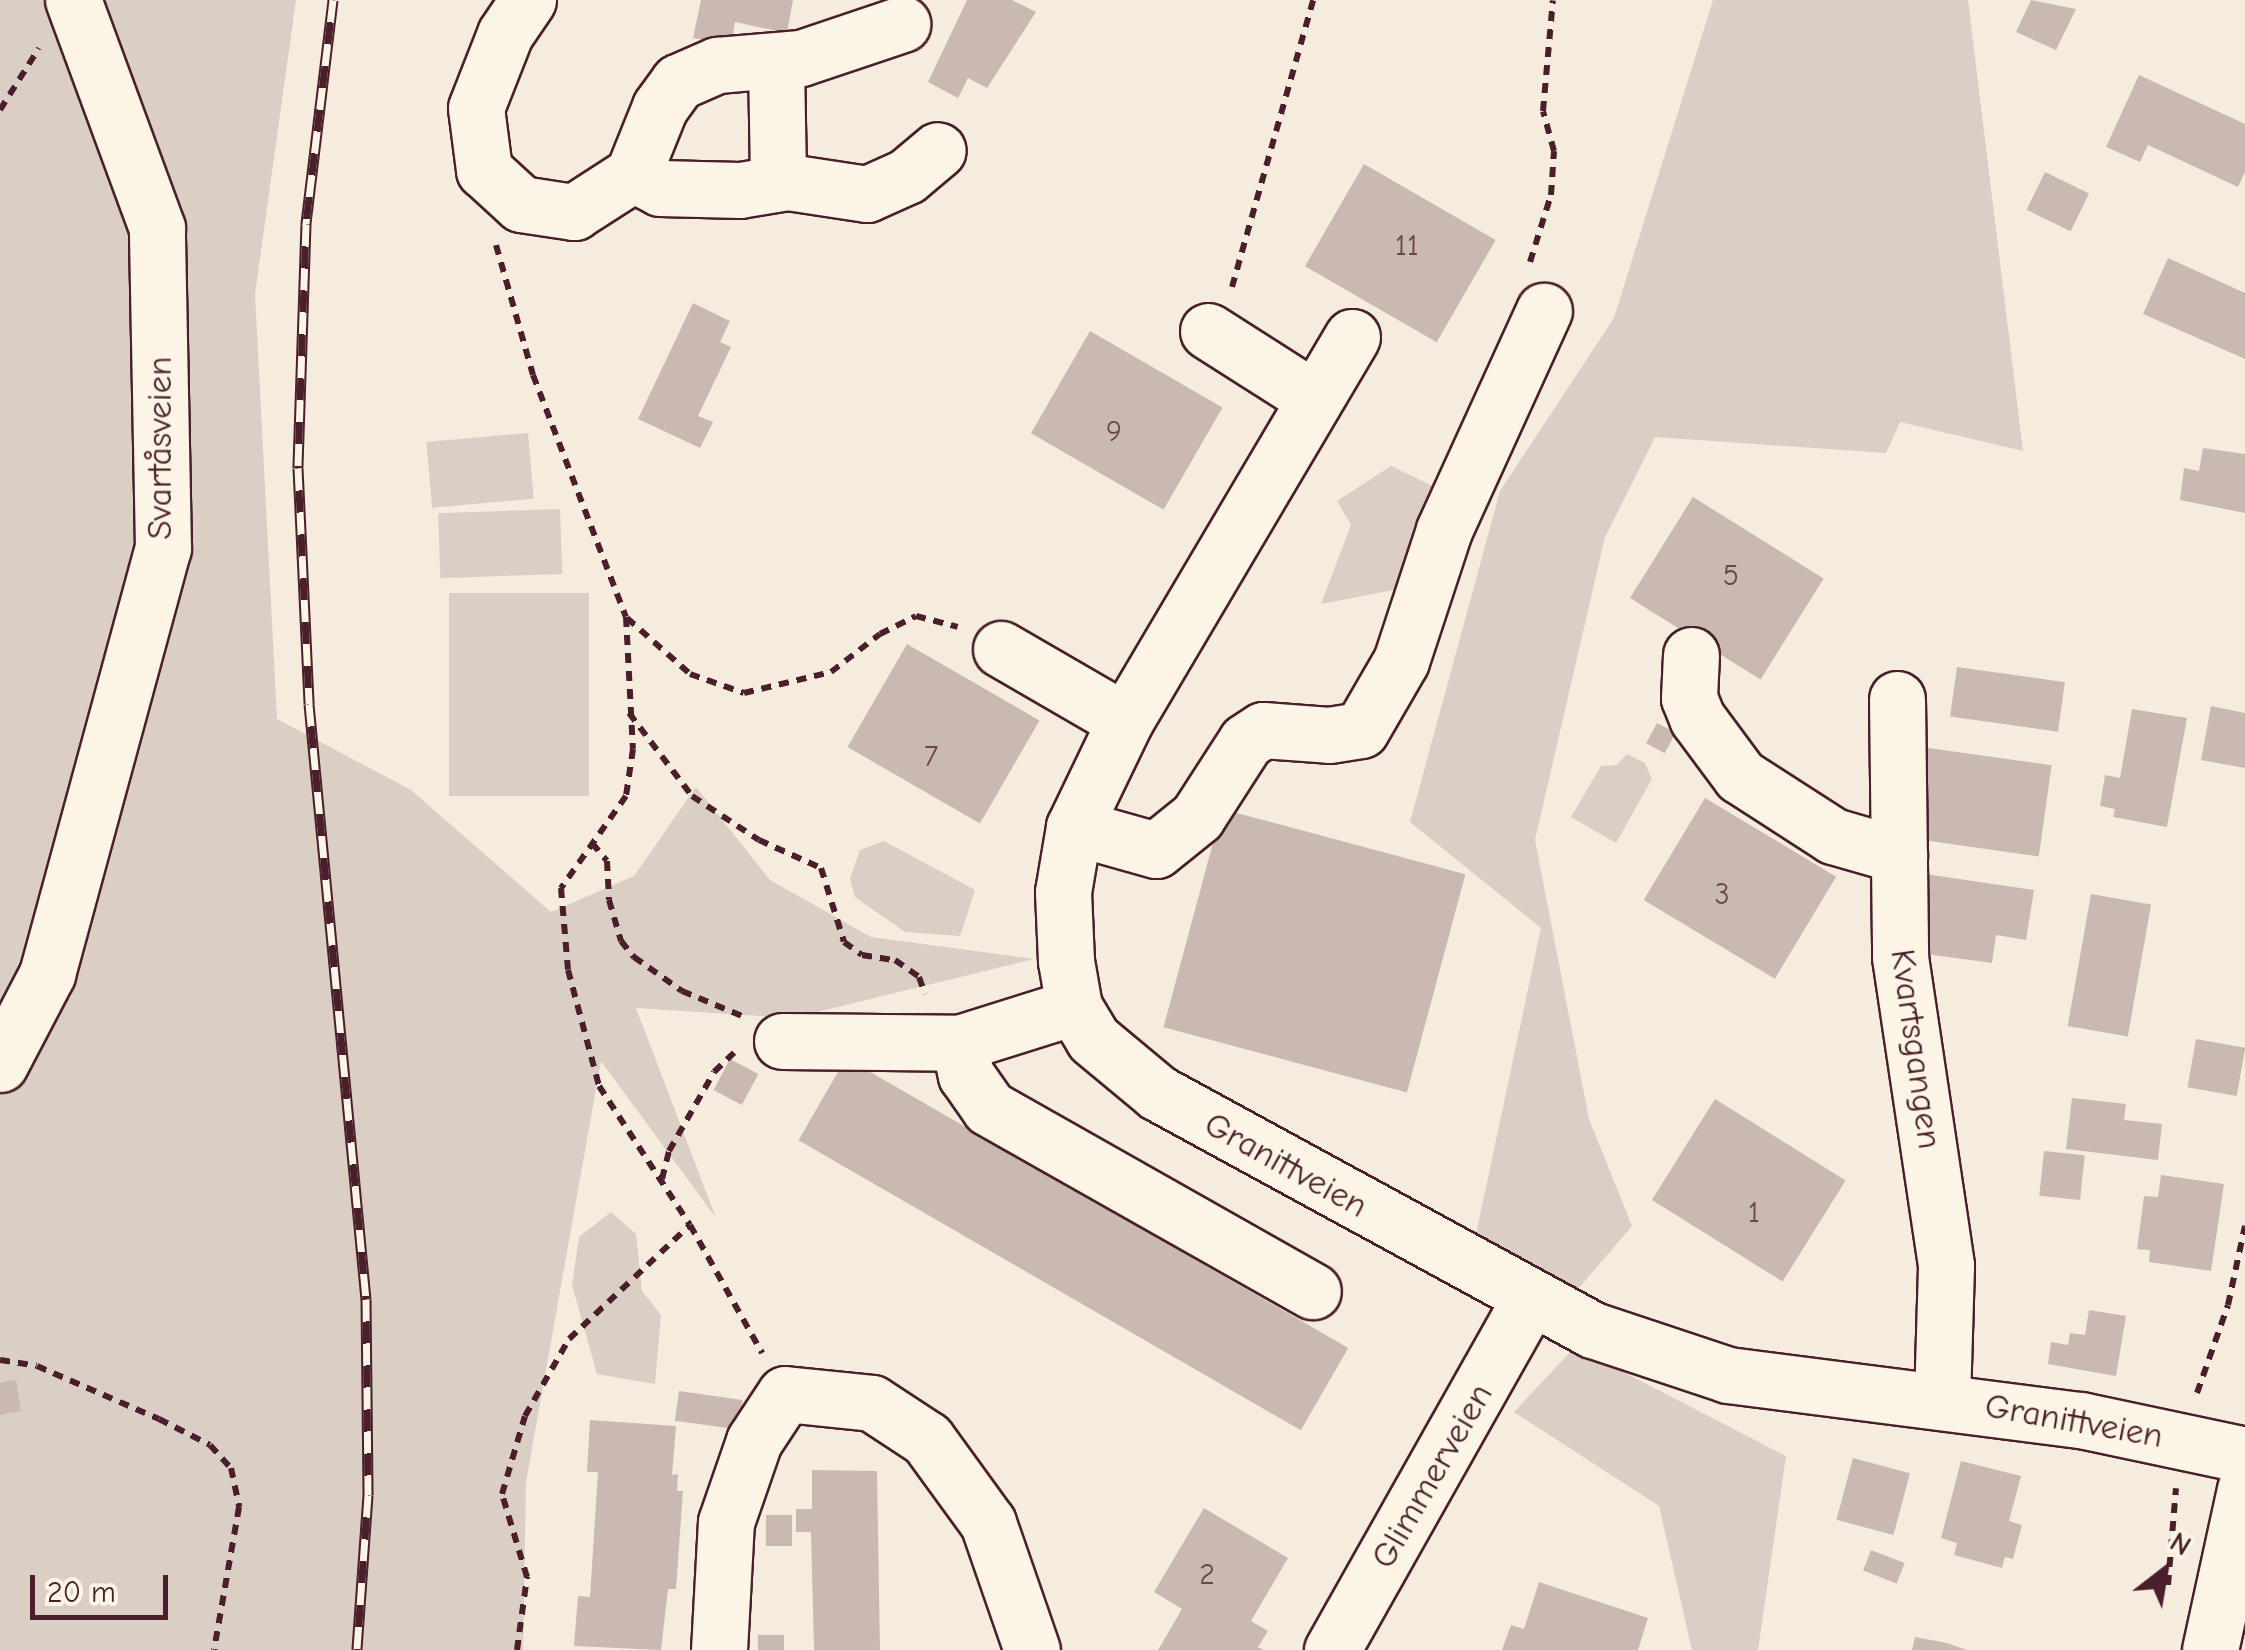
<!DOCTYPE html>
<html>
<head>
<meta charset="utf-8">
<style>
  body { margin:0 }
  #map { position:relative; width:2245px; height:1650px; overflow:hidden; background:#f5ecde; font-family:"Comic Neue",sans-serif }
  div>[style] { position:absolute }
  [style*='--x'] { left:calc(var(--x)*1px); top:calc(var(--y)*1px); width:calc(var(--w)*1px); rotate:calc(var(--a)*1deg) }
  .green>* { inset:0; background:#dbcec4; transform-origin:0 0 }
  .building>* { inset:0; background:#cab9b1; transform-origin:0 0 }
  .path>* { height:6px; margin-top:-3px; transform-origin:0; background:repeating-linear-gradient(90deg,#4a1f2b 0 10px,transparent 0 18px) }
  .roads { filter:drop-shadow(2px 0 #4a1f2b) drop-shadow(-2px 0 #4a1f2b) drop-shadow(0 2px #4a1f2b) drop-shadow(0 -2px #4a1f2b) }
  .minor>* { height:55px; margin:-27.5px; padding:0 27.5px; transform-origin:27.5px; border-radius:27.5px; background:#fcf5e5 }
  .major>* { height:55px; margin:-27.5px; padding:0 27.5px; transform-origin:27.5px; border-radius:27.5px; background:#fcf5e5 }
  .rail>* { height:11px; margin-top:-5.5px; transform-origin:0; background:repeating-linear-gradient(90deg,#fcf5e5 0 22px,#4a1f2b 0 44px); box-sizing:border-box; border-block:2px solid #4a1f2b }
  span { translate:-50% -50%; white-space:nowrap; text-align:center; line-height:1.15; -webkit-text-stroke:9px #fcf5e5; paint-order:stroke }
  .number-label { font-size:30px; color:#6a464c }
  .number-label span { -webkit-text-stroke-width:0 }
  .street-label { font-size:35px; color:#4a1f2b }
  .north { position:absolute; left:2115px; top:1520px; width:100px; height:100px; -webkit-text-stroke:8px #fcf5e5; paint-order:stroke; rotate:31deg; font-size:28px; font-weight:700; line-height:40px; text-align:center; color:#4a1f2b }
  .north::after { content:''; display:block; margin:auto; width:35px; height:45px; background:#4a1f2b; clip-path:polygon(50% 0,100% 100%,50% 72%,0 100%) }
  .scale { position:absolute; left:30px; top:1575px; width:138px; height:45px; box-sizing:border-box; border:5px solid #4a1f2b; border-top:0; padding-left:12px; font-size:30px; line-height:35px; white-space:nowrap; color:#4a1f2b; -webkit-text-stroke:8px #fcf5e5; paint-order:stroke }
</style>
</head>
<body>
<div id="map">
  <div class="green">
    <i style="clip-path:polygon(0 0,296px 0,255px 294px,277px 719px,411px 790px,551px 912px,634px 876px,696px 787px,770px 880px,871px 937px,1034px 959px,792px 1018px,636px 1008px,716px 1218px,601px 1061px,526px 1482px,523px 1650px,0 1650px)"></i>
    <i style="clip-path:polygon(1713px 0,1968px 0,2023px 451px,1900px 422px,1886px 453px,1655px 437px,1605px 537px,1535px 840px,1589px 1119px,1632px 1226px,1572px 1296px,1475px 1239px,1541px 928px,1410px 822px,1500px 491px,1614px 318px)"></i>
    <i style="left:528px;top:433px;width:66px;height:102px;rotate:85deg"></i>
    <i style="clip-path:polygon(1391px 466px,1441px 490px,1404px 588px,1321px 604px,1351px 525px,1337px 501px)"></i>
    <i style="left:560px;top:509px;width:65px;height:122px;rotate:88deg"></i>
    <i style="left:449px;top:593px;width:140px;height:203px"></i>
    <i style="clip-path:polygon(1627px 754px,1645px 763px,1652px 779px,1616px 843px,1571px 817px,1601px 766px,1617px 765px)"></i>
    <i style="clip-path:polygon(884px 841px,975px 890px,960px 936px,905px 932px,855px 897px,850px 879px,860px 850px)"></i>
    <i style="clip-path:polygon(611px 1212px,636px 1234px,642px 1291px,661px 1315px,655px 1384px,597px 1374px,572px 1285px,579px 1237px)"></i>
    <i style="clip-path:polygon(1575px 1347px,1786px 1456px,1758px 1650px,1692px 1650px,1659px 1506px,1514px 1412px)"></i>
  </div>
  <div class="building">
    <i style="clip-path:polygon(701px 0,793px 0,787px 33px,735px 22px,731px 45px,693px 38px)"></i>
    <i style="clip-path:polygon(967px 0,1012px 0,1036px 12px,987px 88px,968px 78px,958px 98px,928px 82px)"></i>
    <i style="clip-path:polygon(2031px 0,2076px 9px,2056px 50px,2016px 32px)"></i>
    <i style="clip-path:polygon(2139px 75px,2245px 124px,2245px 172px,2238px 187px,2148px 145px,2140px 162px,2106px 147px)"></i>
    <i style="left:1364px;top:164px;width:152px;height:118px;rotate:30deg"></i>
    <i style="left:2045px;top:172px;width:49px;height:42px;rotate:26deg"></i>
    <i style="clip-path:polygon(2168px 258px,2245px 293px,2245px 359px,2143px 314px)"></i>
    <i style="clip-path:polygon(693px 303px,730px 321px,720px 342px,731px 347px,698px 416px,713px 422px,700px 448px,638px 419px)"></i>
    <i style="left:1090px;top:331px;width:153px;height:118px;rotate:30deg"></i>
    <i style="clip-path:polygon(2203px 448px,2245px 454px,2245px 513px,2180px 500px,2184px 468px,2199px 471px)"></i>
    <i style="left:1693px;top:497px;width:154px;height:119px;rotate:32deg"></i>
    <i style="left:907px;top:644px;width:153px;height:119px;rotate:30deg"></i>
    <i style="left:1957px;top:667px;width:109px;height:50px;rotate:8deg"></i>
    <i style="clip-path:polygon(2211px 706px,2245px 713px,2245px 768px,2201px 760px)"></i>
    <i style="clip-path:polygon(2132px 709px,2187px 718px,2167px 827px,2113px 817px,2115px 809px,2100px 806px,2105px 775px,2120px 778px)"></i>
    <i style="left:1657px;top:723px;width:21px;height:23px;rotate:28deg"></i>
    <i style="left:1914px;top:746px;width:139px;height:92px;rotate:8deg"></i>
    <i style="left:1705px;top:798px;width:153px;height:119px;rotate:31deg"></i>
    <i style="left:1222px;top:809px;width:252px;height:226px;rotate:15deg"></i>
    <i style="clip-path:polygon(1925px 874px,2034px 890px,2026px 940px,1996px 935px,1992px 963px,1919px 953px)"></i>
    <i style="left:2091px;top:894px;width:61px;height:134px;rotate:10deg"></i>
    <i style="left:2196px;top:1039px;width:50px;height:49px;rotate:10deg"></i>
    <i style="left:846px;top:1058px;width:580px;height:95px;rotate:30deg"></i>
    <i style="left:730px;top:1059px;width:32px;height:35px;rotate:28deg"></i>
    <i style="clip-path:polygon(2072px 1098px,2126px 1104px,2124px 1120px,2162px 1124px,2158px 1160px,2066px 1149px)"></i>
    <i style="left:1715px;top:1099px;width:154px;height:119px;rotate:32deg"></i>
    <i style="left:2044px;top:1151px;width:41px;height:45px;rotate:6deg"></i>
    <i style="clip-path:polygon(2161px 1175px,2224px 1184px,2211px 1271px,2149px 1262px,2150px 1250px,2137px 1249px,2144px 1196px,2158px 1197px)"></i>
    <i style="clip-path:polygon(2089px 1310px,2126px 1316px,2116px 1376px,2048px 1364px,2051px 1342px,2068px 1345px,2070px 1333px,2085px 1335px)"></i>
    <i style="clip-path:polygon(16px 1380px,21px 1411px,0 1415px,0 1383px)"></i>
    <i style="left:679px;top:1391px;width:64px;height:30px;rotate:8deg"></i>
    <i style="clip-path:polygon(590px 1420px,676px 1426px,672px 1475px,678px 1474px,677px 1491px,683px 1491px,676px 1589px,668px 1589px,661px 1650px,574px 1646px,578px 1596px,590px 1597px,598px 1472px,587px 1472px)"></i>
    <i style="left:1853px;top:1458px;width:59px;height:64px;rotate:15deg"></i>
    <i style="clip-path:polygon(1961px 1461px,2021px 1476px,2009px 1521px,2022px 1525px,2013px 1559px,2005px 1557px,2002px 1568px,1954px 1555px,1957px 1543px,1941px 1538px)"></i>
    <i style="clip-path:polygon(812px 1470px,877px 1471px,880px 1650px,814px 1650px,811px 1532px,796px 1532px,796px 1509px,812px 1509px)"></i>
    <i style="clip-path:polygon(1204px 1508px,1288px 1558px,1251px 1621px,1268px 1631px,1258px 1647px,1264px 1650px,1158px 1650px,1182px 1609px,1154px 1592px)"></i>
    <i style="left:766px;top:1515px;width:26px;height:31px"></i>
    <i style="left:1871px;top:1550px;width:36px;height:22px;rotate:21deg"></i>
    <i style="clip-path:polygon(1539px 1582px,1648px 1618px,1638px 1650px,1502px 1650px,1511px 1625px,1524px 1629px)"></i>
    <i style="left:758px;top:1635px;width:26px;height:15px"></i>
    <i style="clip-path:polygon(1915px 1637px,1947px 1643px,1967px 1650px,1912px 1650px)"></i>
  </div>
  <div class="path">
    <i style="--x:0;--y:110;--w:73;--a:-57.8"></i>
    <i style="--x:496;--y:245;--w:135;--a:74.1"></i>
    <i style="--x:533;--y:375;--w:259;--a:69"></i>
    <i style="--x:626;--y:617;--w:132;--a:87"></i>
    <i style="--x:633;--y:749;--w:48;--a:98.5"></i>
    <i style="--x:626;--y:796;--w:113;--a:125.2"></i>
    <i style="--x:561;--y:888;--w:82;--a:85.1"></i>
    <i style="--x:568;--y:970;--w:120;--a:75"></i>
    <i style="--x:599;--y:1086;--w:166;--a:56.8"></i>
    <i style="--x:690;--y:1225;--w:147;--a:60.6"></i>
    <i style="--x:1530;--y:262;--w:70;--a:-72.6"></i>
    <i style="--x:1551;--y:195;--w:44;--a:-86.1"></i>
    <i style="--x:1554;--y:151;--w:41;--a:-105.4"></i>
    <i style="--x:1543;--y:111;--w:111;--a:-84.9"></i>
    <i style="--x:1232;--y:287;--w:298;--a:-74.2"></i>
    <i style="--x:627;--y:618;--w:84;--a:41.6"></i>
    <i style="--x:690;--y:674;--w:57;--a:19.4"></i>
    <i style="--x:744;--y:693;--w:89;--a:-13.6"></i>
    <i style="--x:831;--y:672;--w:62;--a:-37.8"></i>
    <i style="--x:880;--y:634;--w:40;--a:-26.6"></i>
    <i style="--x:916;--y:616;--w:43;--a:14.7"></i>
    <i style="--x:629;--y:713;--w:104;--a:52.8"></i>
    <i style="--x:692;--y:796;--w:80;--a:33.3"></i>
    <i style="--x:759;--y:840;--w:68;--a:24.3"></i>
    <i style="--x:821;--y:868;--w:77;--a:72.7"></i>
    <i style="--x:844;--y:942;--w:22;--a:36"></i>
    <i style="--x:862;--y:955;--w:33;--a:9"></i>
    <i style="--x:895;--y:960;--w:29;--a:35"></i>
    <i style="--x:919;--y:977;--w:18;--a:71"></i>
    <i style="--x:592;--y:843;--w:23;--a:50"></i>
    <i style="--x:607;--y:861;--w:39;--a:87"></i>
    <i style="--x:609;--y:900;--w:43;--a:73.7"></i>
    <i style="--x:621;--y:941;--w:21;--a:51"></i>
    <i style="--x:634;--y:957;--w:59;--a:35.3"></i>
    <i style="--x:682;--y:991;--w:65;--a:22.6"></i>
    <i style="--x:662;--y:1179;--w:29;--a:-76"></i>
    <i style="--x:669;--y:1151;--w:91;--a:-60.3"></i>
    <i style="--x:714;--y:1072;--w:28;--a:-44"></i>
    <i style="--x:0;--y:1360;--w:37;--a:9"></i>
    <i style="--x:37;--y:1366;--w:133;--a:23.5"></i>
    <i style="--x:159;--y:1419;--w:57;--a:27"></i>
    <i style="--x:210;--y:1445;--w:31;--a:48"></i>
    <i style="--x:231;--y:1468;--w:40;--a:78"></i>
    <i style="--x:239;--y:1507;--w:145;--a:99.9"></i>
    <i style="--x:2197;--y:1393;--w:93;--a:-70.6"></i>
    <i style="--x:2228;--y:1305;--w:81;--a:-77.9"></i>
    <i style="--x:2168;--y:1585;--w:97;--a:-85.3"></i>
    <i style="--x:517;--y:1650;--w:74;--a:-82.2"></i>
    <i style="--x:527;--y:1577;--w:87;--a:-106.8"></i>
    <i style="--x:502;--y:1494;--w:81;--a:-73.6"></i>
    <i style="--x:525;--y:1416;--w:89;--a:-60.3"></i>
    <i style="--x:569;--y:1339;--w:166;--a:-43.3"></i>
  </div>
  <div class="roads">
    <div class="minor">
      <i style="--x:528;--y:0;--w:41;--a:124.1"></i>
      <i style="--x:505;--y:34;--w:79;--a:111.4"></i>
      <i style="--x:476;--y:108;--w:63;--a:82.6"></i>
      <i style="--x:484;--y:170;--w:50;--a:42.6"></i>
      <i style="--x:521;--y:204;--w:54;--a:8.6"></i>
      <i style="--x:574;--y:212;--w:70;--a:-32.8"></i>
      <i style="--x:776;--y:63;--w:120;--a:89"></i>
      <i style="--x:633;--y:174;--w:72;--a:-68.1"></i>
      <i style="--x:660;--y:107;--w:31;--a:-54"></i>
      <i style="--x:678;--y:82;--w:43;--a:-23.6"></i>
      <i style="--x:717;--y:65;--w:84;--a:-4.8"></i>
      <i style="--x:801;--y:58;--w:107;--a:-18.6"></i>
      <i style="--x:633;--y:174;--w:30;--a:27"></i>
      <i style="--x:660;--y:188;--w:80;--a:1.4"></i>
      <i style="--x:740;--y:190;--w:49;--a:-9.5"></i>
      <i style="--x:788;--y:182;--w:80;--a:8.6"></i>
      <i style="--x:867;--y:194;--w:44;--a:-24.2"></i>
      <i style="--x:907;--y:176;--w:40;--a:-40"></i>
      <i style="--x:1208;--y:331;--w:125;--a:32.5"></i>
      <i style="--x:1352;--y:337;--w:446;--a:120.6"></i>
      <i style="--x:1125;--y:721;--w:118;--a:115.7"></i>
      <i style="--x:1074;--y:827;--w:66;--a:99.6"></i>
      <i style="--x:1063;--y:892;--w:69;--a:87.5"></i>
      <i style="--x:1066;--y:961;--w:47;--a:80.1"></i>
      <i style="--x:1074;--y:1007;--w:37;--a:59"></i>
      <i style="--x:1093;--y:1039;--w:85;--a:39.7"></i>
      <i style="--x:1158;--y:1093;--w:495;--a:28.6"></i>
      <i style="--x:1593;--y:1330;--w:142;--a:18.4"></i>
      <i style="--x:1728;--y:1375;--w:356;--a:7.3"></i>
      <i style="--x:2081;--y:1420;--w:168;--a:12"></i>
      <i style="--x:1001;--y:649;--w:143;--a:30.1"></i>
      <i style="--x:1691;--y:655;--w:43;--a:92.7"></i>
      <i style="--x:1689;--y:698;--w:22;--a:68"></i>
      <i style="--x:1697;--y:718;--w:72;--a:53.4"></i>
      <i style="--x:1740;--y:776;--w:111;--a:32.8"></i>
      <i style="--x:1833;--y:836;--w:69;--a:16.1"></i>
      <i style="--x:1897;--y:699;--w:258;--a:89.3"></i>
      <i style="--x:1900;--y:957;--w:312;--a:81.5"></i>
      <i style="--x:1946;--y:1266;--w:133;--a:91.7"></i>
      <i style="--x:1074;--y:827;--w:85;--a:15.7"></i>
      <i style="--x:1156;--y:850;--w:53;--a:-38.8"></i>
      <i style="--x:1197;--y:817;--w:90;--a:-57.2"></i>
      <i style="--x:1246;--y:741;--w:20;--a:-33"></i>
      <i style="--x:1263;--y:730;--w:66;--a:4.3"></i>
      <i style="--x:1329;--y:735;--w:32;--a:-9"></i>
      <i style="--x:1361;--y:730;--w:80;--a:-59.9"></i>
      <i style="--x:1401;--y:661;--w:138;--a:-71.8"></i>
      <i style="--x:1444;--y:530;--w:241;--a:-65.5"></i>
      <i style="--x:782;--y:1041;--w:177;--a:0.6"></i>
      <i style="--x:959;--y:1043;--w:121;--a:-17.4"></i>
      <i style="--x:959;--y:1043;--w:33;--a:78"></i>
      <i style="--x:966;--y:1075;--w:40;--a:55.1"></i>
      <i style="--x:989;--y:1108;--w:372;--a:29.5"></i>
      <i style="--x:0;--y:1064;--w:102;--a:-62.4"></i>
      <i style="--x:47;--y:974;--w:442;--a:-74.8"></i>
      <i style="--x:163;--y:548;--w:320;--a:-91.1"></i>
      <i style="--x:157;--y:228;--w:243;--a:-110.2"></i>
      <i style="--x:719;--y:1650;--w:128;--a:-86.9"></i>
      <i style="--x:726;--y:1522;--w:86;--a:-70.9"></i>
      <i style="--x:754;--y:1441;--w:56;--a:-56.6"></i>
      <i style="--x:785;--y:1394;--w:87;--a:5.9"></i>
      <i style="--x:872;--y:1403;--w:66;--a:33.2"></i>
      <i style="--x:927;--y:1439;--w:104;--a:54"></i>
      <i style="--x:988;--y:1523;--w:134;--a:70.9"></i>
      <i style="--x:1332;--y:1650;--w:401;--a:-60.6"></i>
    </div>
    <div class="major">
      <i style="--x:2210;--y:1650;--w:165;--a:-77.7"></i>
    </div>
  </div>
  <div class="rail">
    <i style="--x:333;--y:0;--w:226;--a:96.9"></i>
    <i style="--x:306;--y:224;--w:244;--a:91.9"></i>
    <i style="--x:298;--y:468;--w:236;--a:87.3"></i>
    <i style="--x:309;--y:704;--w:598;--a:84.53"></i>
    <i style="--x:366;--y:1299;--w:196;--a:89.4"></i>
    <i style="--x:368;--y:1495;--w:155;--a:94.1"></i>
  </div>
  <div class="number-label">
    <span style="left:1407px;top:246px">11</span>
    <span style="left:1114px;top:432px">9</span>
    <span style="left:1731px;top:576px">5</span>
    <span style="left:931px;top:757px">7</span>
    <span style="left:1722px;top:895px">3</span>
    <span style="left:1754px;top:1213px">1</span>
    <span style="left:1207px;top:1575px">2</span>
  </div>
  <div class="street-label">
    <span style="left:160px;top:448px;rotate:-90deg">Svartåsveien</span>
    <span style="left:1916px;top:1049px;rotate:82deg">Kvartsgangen</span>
    <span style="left:1286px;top:1165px;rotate:29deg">Granittveien</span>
    <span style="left:2074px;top:1421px;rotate:10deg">Granittveien</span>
    <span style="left:1432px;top:1476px;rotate:-60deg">Glimmerveien</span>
  </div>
  <div class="north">N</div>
  <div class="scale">20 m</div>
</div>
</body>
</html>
